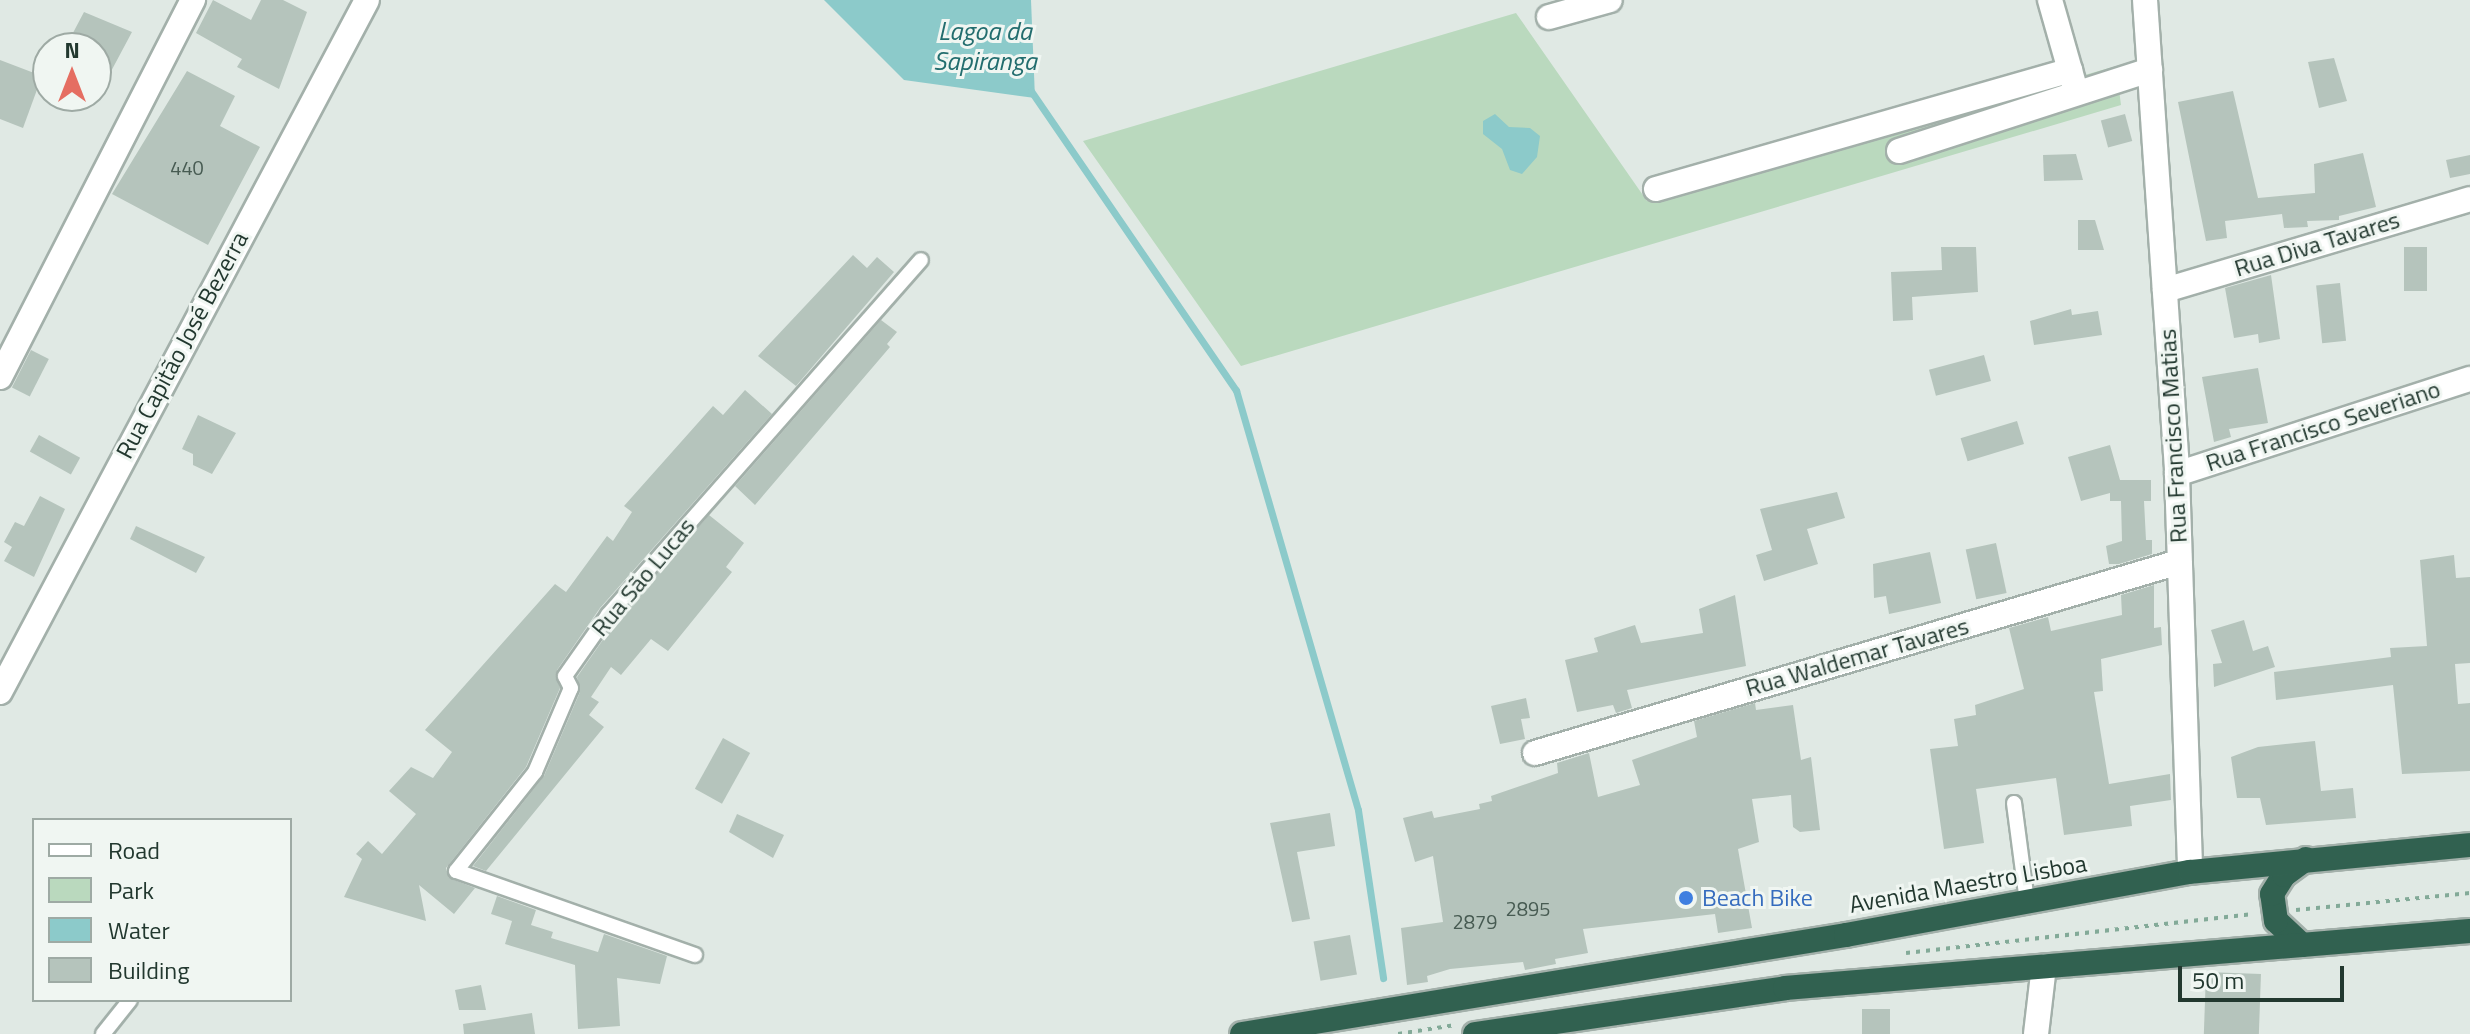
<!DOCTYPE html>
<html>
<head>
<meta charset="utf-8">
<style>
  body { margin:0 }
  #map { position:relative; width:2470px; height:1034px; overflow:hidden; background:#e0e9e4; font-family:"Titillium Web",sans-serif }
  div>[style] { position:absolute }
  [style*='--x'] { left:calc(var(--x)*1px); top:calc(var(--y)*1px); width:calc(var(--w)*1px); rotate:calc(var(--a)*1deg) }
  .green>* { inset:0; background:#bad9be }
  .water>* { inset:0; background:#8ccaca }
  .stream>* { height:7px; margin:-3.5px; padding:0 3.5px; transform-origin:3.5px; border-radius:3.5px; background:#8ccaca }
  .building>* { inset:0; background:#b5c4bc; transform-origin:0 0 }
  .path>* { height:4px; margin-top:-2px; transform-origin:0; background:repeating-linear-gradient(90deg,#83aa98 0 4px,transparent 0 10px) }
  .roads { filter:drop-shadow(2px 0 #a3b0aa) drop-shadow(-2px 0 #a3b0aa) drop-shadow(0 2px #a3b0aa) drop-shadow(0 -2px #a3b0aa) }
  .lane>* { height:14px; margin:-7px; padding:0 7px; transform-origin:7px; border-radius:7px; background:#fff }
  .street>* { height:24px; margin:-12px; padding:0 12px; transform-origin:12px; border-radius:12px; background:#fff }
  .highway>* { height:24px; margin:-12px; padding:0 12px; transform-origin:12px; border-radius:12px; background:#316150 }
  .dots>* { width:22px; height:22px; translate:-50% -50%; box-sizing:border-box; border:4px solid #f0f6f2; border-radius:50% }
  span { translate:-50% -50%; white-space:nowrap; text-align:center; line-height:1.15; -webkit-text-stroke:6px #f0f6f2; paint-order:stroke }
  .number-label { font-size:20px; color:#475b52 }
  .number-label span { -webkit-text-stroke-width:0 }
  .street-label { font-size:24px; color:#22382f }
  .shop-label { font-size:24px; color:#366cbe }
  .left { translate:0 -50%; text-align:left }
  .water-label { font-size:26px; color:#226d6e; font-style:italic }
  .legend { position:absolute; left:32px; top:818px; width:260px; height:184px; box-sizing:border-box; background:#f0f6f2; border:2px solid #9eaaa4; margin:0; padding:10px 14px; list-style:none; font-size:24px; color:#22382f }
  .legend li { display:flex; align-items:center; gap:16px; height:40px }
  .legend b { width:40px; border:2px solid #9eaaa4 }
  .north { position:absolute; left:32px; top:32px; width:80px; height:80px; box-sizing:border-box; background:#f0f6f2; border:2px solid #9eaaa4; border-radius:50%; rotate:0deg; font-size:22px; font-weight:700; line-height:32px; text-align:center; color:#22382f }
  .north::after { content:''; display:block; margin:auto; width:28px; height:36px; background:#e56e62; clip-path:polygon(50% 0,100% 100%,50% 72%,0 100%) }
  .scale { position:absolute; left:2178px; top:966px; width:166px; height:36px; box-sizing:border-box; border:4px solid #22382f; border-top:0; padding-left:10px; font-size:24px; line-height:28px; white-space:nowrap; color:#22382f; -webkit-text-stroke:6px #f0f6f2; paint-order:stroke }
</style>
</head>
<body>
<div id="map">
  <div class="green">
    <i style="clip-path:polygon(1516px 13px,1647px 201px,2116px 66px,2121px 105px,1241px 366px,1083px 141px)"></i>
  </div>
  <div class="water">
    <i style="clip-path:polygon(824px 0,1031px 0,1035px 98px,904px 80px)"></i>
    <i style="clip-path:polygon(1495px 114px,1509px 127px,1530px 128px,1540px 136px,1537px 157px,1522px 174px,1510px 170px,1502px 149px,1483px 134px,1483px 121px)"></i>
  </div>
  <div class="stream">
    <i style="--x:1031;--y:91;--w:363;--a:55.6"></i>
    <i style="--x:1236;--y:390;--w:437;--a:73.8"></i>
    <i style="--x:1358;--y:810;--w:170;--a:81.5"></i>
  </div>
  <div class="building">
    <i style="clip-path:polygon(213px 0,251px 20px,261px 0,283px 0,307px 12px,279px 89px,237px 67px,242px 59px,196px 33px)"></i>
    <i style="clip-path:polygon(84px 12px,132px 32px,108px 77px,96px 70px,96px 48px,65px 48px)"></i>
    <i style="clip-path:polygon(2334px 58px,2347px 101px,2319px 108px,2308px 62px)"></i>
    <i style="clip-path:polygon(0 60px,42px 76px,23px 128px,0 119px)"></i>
    <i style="clip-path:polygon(187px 71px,235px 96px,220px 126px,260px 147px,208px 245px,112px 194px)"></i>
    <i style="clip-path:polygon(2233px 91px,2258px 198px,2315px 193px,2314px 164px,2363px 153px,2376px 207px,2339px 216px,2339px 220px,2307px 221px,2308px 227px,2284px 228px,2282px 214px,2225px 221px,2227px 238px,2206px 241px,2178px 102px)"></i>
    <i style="left:2125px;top:114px;width:28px;height:25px;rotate:75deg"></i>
    <i style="clip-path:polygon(2076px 154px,2083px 180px,2044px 181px,2043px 155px)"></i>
    <i style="clip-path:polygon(2470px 155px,2470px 174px,2450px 178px,2446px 160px)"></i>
    <i style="clip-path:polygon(2078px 220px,2095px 220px,2104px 250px,2078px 250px)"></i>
    <i style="clip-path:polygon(1941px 247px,1976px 247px,1978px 292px,1912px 297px,1913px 320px,1893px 321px,1891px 272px,1942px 270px)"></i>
    <i style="left:2404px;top:247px;width:23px;height:44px"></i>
    <i style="clip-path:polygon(853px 255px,867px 268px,877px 257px,894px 272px,796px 386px,758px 356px)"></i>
    <i style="clip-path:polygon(2271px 275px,2280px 339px,2259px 343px,2258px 334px,2234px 338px,2225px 288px)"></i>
    <i style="left:2340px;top:283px;width:58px;height:24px;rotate:84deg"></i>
    <i style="clip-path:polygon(2071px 309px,2072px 315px,2098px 311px,2102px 335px,2034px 345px,2030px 321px)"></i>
    <i style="clip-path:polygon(881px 320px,897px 332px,887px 344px,890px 347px,755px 505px,735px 486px)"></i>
    <i style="left:31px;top:350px;width:20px;height:42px;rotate:27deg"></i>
    <i style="left:1984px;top:355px;width:27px;height:57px;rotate:75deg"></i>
    <i style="clip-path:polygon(2258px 368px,2268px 423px,2229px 429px,2231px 437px,2214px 442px,2202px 377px)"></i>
    <i style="clip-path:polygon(745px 390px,772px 414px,600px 608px,557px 670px,560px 688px,526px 767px,446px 868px,449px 878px,475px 888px,454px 914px,419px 885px,426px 921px,344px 897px,362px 859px,356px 854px,368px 841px,382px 854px,416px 814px,389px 791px,411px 767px,433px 778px,452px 752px,425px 730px,555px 584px,566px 592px,607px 536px,613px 541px,632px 512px,624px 506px,713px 406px,723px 415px)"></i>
    <i style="clip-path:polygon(198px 415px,236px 433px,212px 474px,193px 465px,193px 454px,182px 449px)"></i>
    <i style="left:2017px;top:421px;width:24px;height:59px;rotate:73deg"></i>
    <i style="left:39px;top:435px;width:47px;height:19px;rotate:29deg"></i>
    <i style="clip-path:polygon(2110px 445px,2120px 480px,2151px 480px,2151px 501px,2144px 501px,2146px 540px,2152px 540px,2152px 554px,2119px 564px,2109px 564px,2106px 546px,2122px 541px,2121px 501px,2110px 501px,2110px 493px,2081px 501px,2068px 457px)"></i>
    <i style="clip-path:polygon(1837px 492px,1845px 518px,1807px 529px,1818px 564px,1764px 581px,1756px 555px,1772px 550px,1760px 509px)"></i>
    <i style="clip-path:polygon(40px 496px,65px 509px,34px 577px,4px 561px,12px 547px,4px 542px,15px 522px,24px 526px)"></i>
    <i style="clip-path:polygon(709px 515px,744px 543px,726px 567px,732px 572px,668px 651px,651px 639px,621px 675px,611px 667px,591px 697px,599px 702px,589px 715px,604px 727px,486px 871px,473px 866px,544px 776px,580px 692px,577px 677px,616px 621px)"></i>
    <i style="clip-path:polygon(136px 526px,205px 557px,196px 573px,130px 539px)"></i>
    <i style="left:1996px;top:543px;width:51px;height:31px;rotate:78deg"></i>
    <i style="clip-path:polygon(1930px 552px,1941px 603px,1889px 614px,1886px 596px,1874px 598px,1873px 564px)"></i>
    <i style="clip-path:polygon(2454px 555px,2456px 578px,2470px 577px,2470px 663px,2455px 664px,2458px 704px,2470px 703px,2470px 771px,2402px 774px,2393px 685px,2276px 700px,2274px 672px,2391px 657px,2390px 648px,2427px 646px,2420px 560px)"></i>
    <i style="clip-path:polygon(2154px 585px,2154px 628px,2161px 627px,2162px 645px,2101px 659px,2103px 691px,2094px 692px,2109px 784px,2170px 774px,2171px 800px,2130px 806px,2132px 826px,2064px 835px,2056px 778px,1976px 789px,1984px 843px,1944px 849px,1930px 749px,1958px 746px,1954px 719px,1976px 715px,1975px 705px,2024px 689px,2009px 628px,2048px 617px,2051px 631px,2122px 615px,2121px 595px)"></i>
    <i style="clip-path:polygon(1735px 595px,1746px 666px,1627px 690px,1632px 708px,1616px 713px,1613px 705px,1577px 712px,1565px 660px,1598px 652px,1594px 638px,1635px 625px,1641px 643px,1703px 633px,1699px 609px)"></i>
    <i style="clip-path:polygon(2244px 620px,2253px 651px,2268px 646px,2275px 667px,2214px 687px,2213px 664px,2222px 663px,2211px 630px)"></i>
    <i style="clip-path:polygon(1526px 698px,1530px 718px,1521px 719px,1525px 739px,1500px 744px,1491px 706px)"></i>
    <i style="clip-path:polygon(1755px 703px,1756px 710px,1793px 705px,1801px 760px,1811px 757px,1820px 830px,1800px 832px,1793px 827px,1791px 795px,1752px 799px,1759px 842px,1738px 849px,1752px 928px,1718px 933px,1715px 914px,1583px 929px,1588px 953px,1555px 959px,1556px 964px,1525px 970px,1523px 962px,1450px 969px,1427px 976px,1428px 982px,1407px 985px,1401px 928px,1443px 922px,1433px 856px,1415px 862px,1403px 818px,1432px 811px,1434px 818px,1480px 809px,1479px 804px,1492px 801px,1491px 796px,1558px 773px,1557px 763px,1589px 753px,1598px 797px,1640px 785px,1632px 760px,1697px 737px,1694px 721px)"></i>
    <i style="left:723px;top:738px;width:31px;height:58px;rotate:29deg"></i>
    <i style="clip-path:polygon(2315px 741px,2321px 791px,2353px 788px,2356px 818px,2266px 825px,2260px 798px,2237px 798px,2231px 757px,2258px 747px)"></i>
    <i style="clip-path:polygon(1330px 813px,1335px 846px,1297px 852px,1310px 919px,1292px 922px,1270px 823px)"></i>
    <i style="clip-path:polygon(737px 814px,784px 835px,773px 858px,729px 832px)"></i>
    <i style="clip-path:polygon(497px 896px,536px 910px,531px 925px,553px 932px,551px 938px,598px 952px,604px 934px,667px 956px,660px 984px,617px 978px,620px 1026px,578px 1029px,575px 965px,505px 944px,512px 921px,491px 914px)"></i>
    <i style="left:1350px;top:935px;width:40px;height:37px;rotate:80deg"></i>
    <i style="left:2206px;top:972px;width:55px;height:62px;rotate:2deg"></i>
    <i style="clip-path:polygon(481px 985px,486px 1010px,459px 1010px,455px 990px)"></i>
    <i style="left:1862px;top:1009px;width:28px;height:25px"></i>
    <i style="clip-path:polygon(532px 1013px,535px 1034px,464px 1034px,463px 1024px)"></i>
  </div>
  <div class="path">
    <i style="--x:2296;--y:910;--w:175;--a:-5.6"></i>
    <i style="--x:1906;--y:953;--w:347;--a:-6.4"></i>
    <i style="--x:1398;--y:1034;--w:58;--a:-9"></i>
  </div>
  <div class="roads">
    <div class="lane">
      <i style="--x:2014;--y:803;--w:100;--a:82.5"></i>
      <i style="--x:695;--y:955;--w:253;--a:-160.6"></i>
      <i style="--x:456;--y:871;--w:127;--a:-51.4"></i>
      <i style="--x:535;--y:772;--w:91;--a:-66.8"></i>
      <i style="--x:571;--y:688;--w:13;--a:-117"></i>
      <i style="--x:565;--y:676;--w:75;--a:-54.8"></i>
      <i style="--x:608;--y:615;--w:473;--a:-48.6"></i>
      <i style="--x:103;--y:1034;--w:43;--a:-51.5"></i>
    </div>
    <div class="street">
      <i style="--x:2050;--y:0;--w:87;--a:74.1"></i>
      <i style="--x:2145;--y:0;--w:475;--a:86.1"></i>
      <i style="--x:2177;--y:474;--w:398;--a:88.1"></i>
      <i style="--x:1549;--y:17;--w:63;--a:-15.6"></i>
      <i style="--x:1899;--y:151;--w:264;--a:-17.9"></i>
      <i style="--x:1656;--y:189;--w:431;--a:-16"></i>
      <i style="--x:2165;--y:290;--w:318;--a:-16.6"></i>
      <i style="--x:0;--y:377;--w:424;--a:-62.9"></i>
      <i style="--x:2177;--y:474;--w:308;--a:-18"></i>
      <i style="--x:0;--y:692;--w:783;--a:-62.06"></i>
      <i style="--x:1535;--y:753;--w:672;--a:-16.52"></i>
      <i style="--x:2036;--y:1034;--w:68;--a:-83.3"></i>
    </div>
    <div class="highway">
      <i style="--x:2302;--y:945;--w:35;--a:-137"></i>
      <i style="--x:2276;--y:921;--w:27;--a:-98"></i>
      <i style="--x:2272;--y:894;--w:22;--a:-58"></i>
      <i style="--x:2284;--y:875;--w:27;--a:-36"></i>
      <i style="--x:1242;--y:1034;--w:612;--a:-9.31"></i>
      <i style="--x:1846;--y:935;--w:350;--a:-10.4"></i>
      <i style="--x:2190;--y:872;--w:281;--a:-5.5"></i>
      <i style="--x:1475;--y:1034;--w:313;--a:-8.4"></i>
      <i style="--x:1785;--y:988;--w:687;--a:-4.76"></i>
    </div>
  </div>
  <div class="dots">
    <i style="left:1686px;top:898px;background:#3f7fe0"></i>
  </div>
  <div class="number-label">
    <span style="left:187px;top:167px">440</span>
    <span style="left:1528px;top:908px">2895</span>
    <span style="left:1475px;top:921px">2879</span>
  </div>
  <div class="street-label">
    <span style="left:2317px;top:244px;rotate:-17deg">Rua Diva Tavares</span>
    <span style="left:182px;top:345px;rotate:-62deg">Rua Capitão José Bezerra</span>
    <span style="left:2323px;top:426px;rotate:-18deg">Rua Francisco Severiano</span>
    <span style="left:2173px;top:436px;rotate:-93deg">Rua Francisco Matias</span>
    <span style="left:643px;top:577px;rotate:-50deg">Rua São Lucas</span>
    <span style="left:1857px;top:657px;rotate:-16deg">Rua Waldemar Tavares</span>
    <span style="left:1968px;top:884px;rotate:-10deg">Avenida Maestro Lisboa</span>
  </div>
  <div class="shop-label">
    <span class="left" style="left:1702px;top:898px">Beach Bike</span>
  </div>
  <div class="water-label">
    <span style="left:985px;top:46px">Lagoa da<br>Sapiranga</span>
  </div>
  <ul class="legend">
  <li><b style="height:10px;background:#fff"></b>Road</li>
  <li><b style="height:22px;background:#bad9be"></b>Park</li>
  <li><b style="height:22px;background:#8ccaca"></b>Water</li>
  <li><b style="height:22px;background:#b5c4bc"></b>Building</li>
  </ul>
  <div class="north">N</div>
  <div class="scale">50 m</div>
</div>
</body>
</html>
